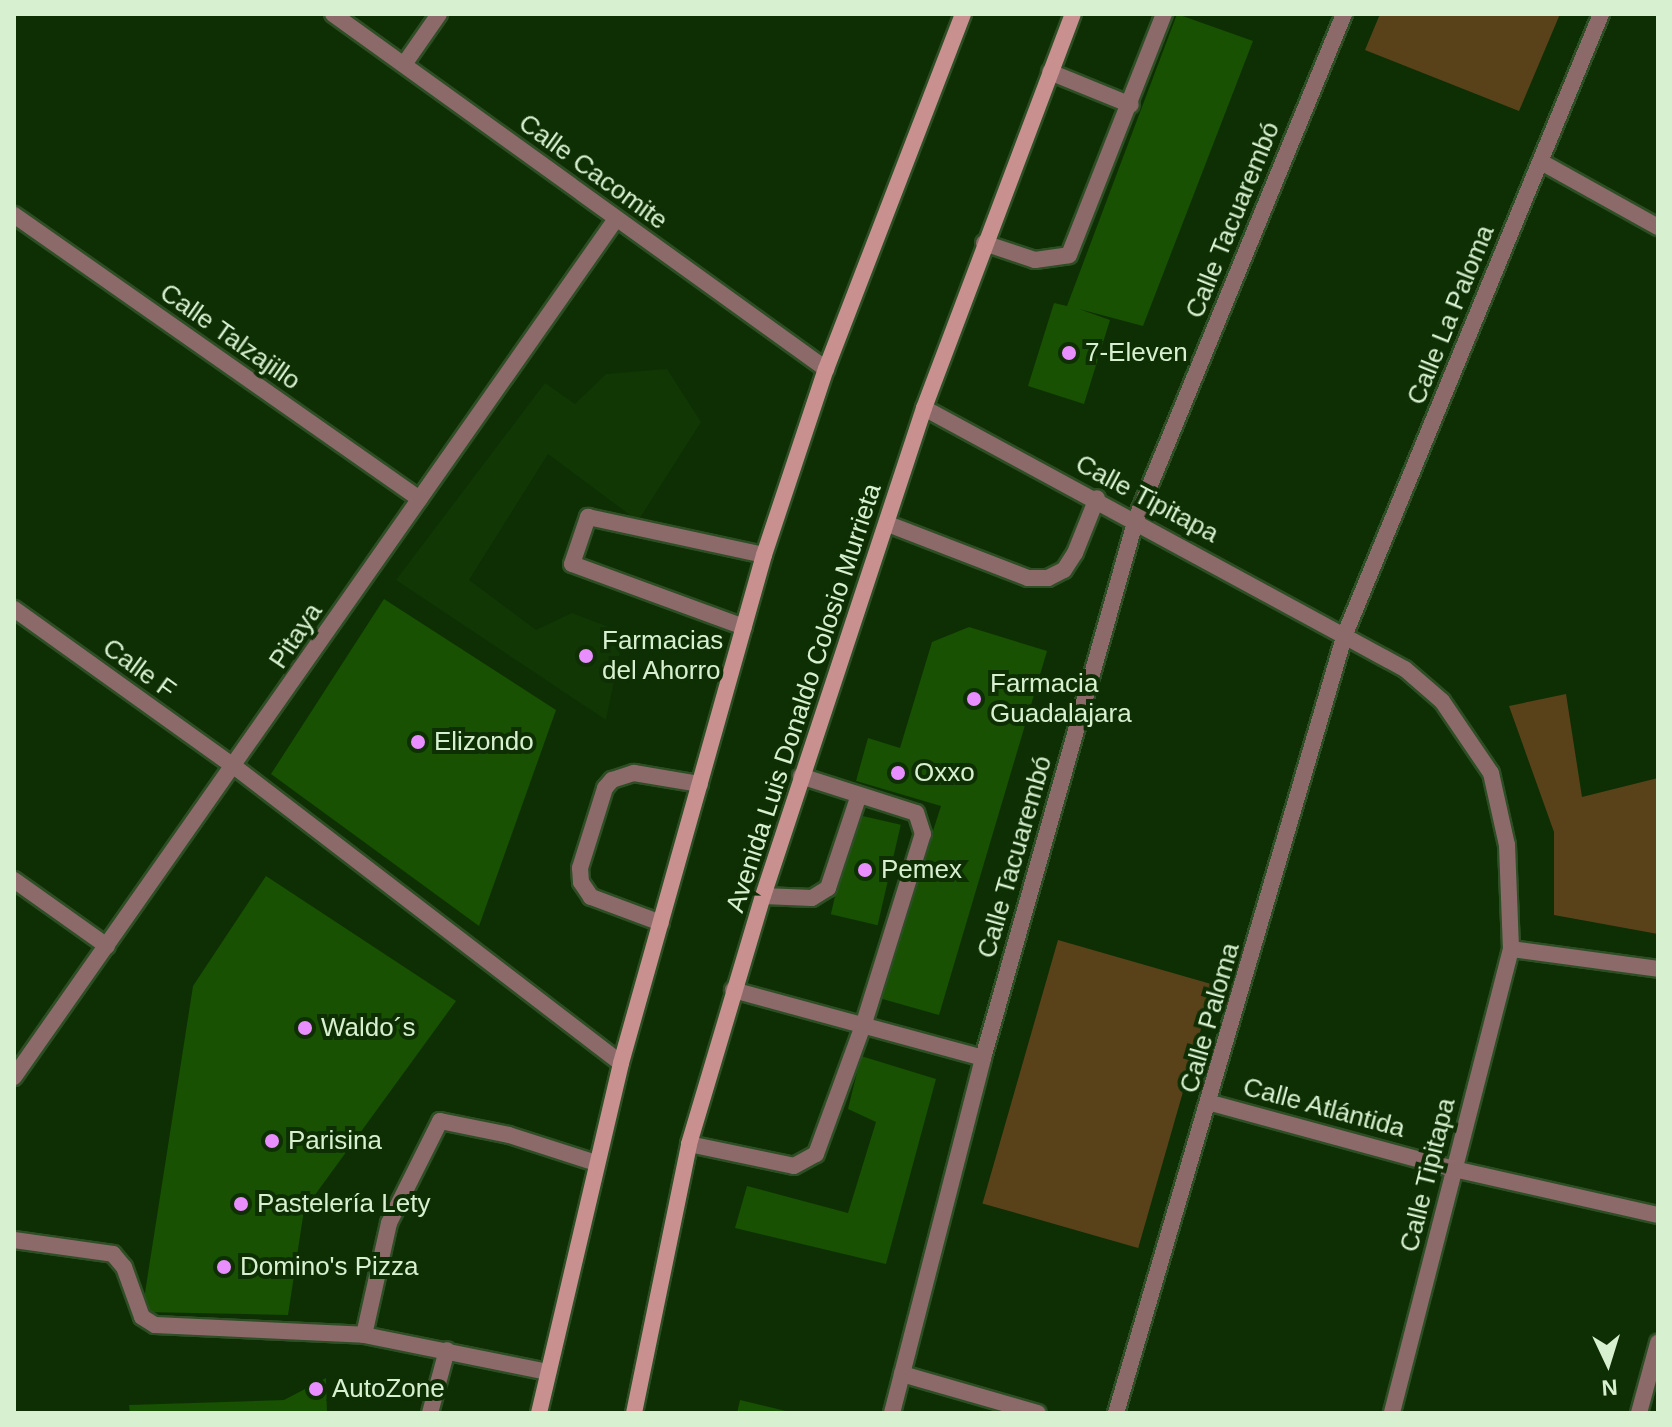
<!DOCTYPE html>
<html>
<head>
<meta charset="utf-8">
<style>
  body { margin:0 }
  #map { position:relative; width:1672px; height:1427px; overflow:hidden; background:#0e2f04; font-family:Arial,sans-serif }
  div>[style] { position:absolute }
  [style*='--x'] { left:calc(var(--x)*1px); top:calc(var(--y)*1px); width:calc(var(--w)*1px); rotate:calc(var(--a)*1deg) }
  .built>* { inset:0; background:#113705 }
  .green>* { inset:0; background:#594219; transform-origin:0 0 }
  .building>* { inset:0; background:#175101; transform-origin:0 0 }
  .roads { filter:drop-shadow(2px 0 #2e4e25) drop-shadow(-2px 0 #2e4e25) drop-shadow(0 2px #2e4e25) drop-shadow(0 -2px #2e4e25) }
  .service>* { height:16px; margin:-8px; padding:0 8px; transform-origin:8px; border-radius:8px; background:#8d6a6a }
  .minor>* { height:16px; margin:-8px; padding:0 8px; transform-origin:8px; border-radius:8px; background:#8d6a6a }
  .secondary>* { height:16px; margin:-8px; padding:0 8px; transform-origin:8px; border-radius:8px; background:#c89190 }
  .dots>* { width:22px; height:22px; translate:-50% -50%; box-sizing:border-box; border:4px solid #0e2f04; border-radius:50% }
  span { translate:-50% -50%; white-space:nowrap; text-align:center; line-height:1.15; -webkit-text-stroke:8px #0e2f04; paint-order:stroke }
  .street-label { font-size:26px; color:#d7f0d0 }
  .poi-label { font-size:26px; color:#d7f0d0 }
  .left { translate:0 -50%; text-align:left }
  .frame { position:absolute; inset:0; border:16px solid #d7f0d0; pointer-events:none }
  .north { position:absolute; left:1568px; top:1323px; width:80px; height:80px; -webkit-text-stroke:6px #0e2f04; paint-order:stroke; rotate:176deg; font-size:22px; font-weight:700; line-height:32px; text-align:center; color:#d7f0d0 }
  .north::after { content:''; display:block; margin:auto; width:28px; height:36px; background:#d7f0d0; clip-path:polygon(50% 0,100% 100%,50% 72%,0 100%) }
</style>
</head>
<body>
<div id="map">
  <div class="built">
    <i style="clip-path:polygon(667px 369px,701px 422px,638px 521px,548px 454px,469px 580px,536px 630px,572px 613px,624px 633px,606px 720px,396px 580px,545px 383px,575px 404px,606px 374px)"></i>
  </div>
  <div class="green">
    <i style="clip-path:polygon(1380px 14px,1560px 14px,1519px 111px,1365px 50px)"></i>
    <i style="clip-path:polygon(1566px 694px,1582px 797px,1658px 778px,1658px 934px,1554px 915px,1554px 832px,1509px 706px)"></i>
    <i style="left:1058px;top:940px;width:162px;height:274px;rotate:16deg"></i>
  </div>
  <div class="building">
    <i style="clip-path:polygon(1177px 14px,1253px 41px,1143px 326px,1079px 309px,1110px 320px,1084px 404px,1028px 386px,1054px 303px,1067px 306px)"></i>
    <i style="clip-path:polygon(384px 599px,556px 710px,479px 926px,271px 774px)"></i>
    <i style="clip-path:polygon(969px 627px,1047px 651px,939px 1015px,879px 998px,941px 806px,856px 781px,868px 738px,900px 748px,932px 642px)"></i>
    <i style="left:854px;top:814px;width:48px;height:103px;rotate:13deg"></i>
    <i style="clip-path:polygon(266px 876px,456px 1001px,304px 1210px,288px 1315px,142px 1312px,193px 986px)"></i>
    <i style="clip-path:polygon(861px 1056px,936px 1079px,886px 1264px,735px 1228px,747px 1186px,848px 1213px,876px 1122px,848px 1109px)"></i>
    <i style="clip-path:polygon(326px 1378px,327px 1413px,130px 1413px,129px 1405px,284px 1400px)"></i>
    <i style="clip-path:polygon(740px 1400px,790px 1412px,790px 1413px,737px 1413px)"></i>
  </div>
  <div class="roads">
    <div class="service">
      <i style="--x:1050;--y:72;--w:87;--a:22.2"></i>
      <i style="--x:984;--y:243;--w:54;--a:18.4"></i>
      <i style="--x:1035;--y:260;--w:34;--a:-8"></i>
      <i style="--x:1069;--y:255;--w:259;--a:-68.5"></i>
      <i style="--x:888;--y:524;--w:150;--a:21.1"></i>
      <i style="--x:1028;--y:578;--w:20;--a:0"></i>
      <i style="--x:1048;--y:578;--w:18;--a:-27"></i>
      <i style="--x:1064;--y:570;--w:20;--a:-57"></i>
      <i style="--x:1075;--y:553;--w:59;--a:-68.2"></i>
      <i style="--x:744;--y:627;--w:183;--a:-159.9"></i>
      <i style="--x:572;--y:564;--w:50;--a:-71.2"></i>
      <i style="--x:588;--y:517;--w:180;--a:12.2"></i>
      <i style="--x:235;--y:767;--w:486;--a:37.5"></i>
      <i style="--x:763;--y:896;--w:49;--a:2.3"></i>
      <i style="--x:812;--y:898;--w:19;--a:-32"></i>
      <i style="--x:828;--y:888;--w:98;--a:-71.6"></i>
      <i style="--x:661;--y:923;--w:75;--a:-159.6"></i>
      <i style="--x:591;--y:897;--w:18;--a:-124"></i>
      <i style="--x:581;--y:882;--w:14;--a:-94"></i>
      <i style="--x:580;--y:868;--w:84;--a:-72.6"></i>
      <i style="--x:605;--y:788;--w:11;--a:-49"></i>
      <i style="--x:612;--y:780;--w:23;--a:-18"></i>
      <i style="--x:634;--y:773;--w:67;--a:9.5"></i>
      <i style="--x:689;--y:1144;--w:107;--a:11.8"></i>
      <i style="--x:794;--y:1166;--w:25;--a:-29"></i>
      <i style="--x:816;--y:1154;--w:140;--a:-69.9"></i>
      <i style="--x:864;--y:1023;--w:198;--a:-72.7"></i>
      <i style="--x:923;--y:834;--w:22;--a:-108"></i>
      <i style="--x:916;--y:813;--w:121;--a:-162.2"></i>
      <i style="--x:14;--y:1240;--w:100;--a:8"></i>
      <i style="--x:113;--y:1254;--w:17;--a:50"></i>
      <i style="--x:124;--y:1267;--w:53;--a:70.2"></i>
      <i style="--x:142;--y:1317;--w:15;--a:32"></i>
      <i style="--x:155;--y:1325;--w:209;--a:2.7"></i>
      <i style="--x:364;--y:1335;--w:188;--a:11.4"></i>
      <i style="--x:364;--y:1335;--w:115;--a:-77.4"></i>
      <i style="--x:389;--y:1223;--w:114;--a:-63.4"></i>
      <i style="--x:440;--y:1121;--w:70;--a:11.5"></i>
      <i style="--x:509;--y:1135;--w:91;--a:17.8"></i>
      <i style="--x:430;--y:1413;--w:65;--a:-74.9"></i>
    </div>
    <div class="minor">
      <i style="--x:333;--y:14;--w:608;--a:35.76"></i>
      <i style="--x:405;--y:63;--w:60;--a:-55.2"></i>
      <i style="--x:1541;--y:162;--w:134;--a:29.1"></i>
      <i style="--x:14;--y:215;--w:495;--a:35"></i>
      <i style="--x:924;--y:408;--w:547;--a:28.49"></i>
      <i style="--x:1405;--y:669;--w:49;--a:40.9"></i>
      <i style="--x:1442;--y:701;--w:87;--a:55.8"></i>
      <i style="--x:1491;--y:773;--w:74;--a:77.5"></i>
      <i style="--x:1507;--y:845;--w:104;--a:87.8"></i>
      <i style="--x:1511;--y:949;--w:479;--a:104.4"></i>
      <i style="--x:14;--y:609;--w:272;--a:35.6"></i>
      <i style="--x:14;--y:880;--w:114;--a:35.4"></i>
      <i style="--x:1511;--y:949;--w:148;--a:7.7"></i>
      <i style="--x:733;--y:990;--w:259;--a:15.2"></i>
      <i style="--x:14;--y:1077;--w:1048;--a:-54.95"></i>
      <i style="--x:1211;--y:1103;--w:252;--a:15.2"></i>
      <i style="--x:1454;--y:1169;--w:209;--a:12.7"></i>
      <i style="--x:902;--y:1374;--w:141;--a:16"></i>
      <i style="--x:892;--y:1413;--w:366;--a:-75.6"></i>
      <i style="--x:983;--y:1058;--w:560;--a:-74.15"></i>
      <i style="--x:1136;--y:519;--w:546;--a:-67.61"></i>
      <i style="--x:1116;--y:1413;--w:812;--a:-73.62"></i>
      <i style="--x:1345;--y:634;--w:671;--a:-67.56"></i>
      <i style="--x:1639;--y:1413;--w:73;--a:-74.8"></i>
    </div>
    <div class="secondary">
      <i style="--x:539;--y:1413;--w:359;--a:-76.8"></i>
      <i style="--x:621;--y:1063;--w:528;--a:-74.28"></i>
      <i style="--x:764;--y:555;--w:196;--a:-71.6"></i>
      <i style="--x:826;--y:369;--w:381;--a:-68.9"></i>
      <i style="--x:634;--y:1413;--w:275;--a:-78.4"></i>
      <i style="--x:689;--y:1144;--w:259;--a:-73.4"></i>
      <i style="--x:763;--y:896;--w:514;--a:-71.74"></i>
      <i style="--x:924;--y:408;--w:421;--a:-69.3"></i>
    </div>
  </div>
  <div class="dots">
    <i style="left:1069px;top:353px;background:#e88eff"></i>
    <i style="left:586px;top:656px;background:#e88eff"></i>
    <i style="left:974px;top:699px;background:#e88eff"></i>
    <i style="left:418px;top:742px;background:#e88eff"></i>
    <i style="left:898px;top:773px;background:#e88eff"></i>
    <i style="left:865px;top:870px;background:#e88eff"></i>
    <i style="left:305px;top:1028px;background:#e88eff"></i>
    <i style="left:272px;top:1141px;background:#e88eff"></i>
    <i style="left:241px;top:1204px;background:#e88eff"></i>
    <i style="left:224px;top:1267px;background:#e88eff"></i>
    <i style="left:316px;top:1389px;background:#e88eff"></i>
  </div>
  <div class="street-label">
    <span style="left:593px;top:172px;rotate:36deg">Calle Cacomite</span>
    <span style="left:1233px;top:220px;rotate:-68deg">Calle Tacuarembó</span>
    <span style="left:1451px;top:315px;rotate:-68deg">Calle La Paloma</span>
    <span style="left:230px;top:337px;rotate:35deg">Calle Talzajillo</span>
    <span style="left:1147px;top:499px;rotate:28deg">Calle Tipitapa</span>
    <span style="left:296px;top:636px;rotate:-56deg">Pitaya</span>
    <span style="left:139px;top:669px;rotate:36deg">Calle F</span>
    <span style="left:804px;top:698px;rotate:-72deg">Avenida Luis Donaldo Colosio Murrieta</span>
    <span style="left:1015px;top:857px;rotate:-74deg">Calle Tacuarembó</span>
    <span style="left:1210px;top:1018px;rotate:-74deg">Calle Paloma</span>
    <span style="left:1324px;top:1108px;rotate:15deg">Calle Atlántida</span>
    <span style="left:1428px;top:1175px;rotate:-76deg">Calle Tipitapa</span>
  </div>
  <div class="poi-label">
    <span class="left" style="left:1085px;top:353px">7-Eleven</span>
    <span class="left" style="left:602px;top:656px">Farmacias<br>del Ahorro</span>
    <span class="left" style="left:990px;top:699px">Farmacia<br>Guadalajara</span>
    <span class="left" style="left:434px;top:742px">Elizondo</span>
    <span class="left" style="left:914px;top:773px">Oxxo</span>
    <span class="left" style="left:881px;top:870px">Pemex</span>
    <span class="left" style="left:321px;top:1028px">Waldo´s</span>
    <span class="left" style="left:288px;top:1141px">Parisina</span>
    <span class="left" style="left:257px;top:1204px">Pastelería Lety</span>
    <span class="left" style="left:240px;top:1267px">Domino's Pizza</span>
    <span class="left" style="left:332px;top:1389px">AutoZone</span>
  </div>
  <div class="frame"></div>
  <div class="north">N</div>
</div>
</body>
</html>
